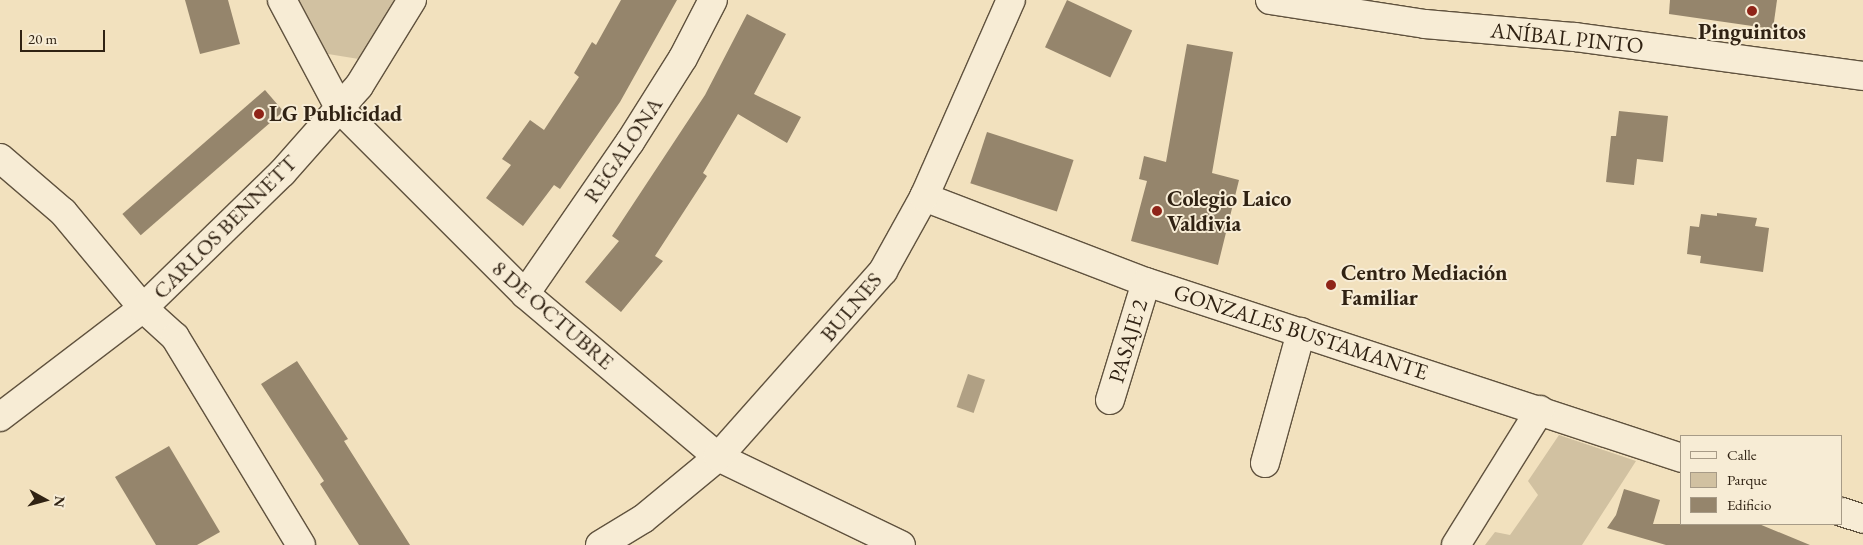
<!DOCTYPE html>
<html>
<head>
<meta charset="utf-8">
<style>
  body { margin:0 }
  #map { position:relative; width:1863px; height:545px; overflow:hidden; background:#f2e1be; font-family:"EB Garamond",serif }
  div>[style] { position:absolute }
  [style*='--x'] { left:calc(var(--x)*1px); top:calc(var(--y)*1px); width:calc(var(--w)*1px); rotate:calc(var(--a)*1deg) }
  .green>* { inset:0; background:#d1c1a1 }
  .water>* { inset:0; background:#b0a084; transform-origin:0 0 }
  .building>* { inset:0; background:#95856c; transform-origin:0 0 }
  .roads { filter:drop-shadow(1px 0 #60523e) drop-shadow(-1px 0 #60523e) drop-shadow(0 1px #60523e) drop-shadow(0 -1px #60523e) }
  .street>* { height:28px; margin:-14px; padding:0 14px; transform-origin:14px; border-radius:14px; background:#f7ecd5 }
  .secondary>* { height:28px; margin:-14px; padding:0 14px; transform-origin:14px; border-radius:14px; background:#f7ecd5 }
  .dots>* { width:14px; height:14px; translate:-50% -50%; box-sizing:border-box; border:2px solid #f7ecd5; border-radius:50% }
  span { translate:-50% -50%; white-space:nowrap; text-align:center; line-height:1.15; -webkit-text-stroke:4px #f7ecd5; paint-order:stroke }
  .poi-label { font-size:22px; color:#302213; font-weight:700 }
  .left { translate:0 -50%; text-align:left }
  .street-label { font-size:22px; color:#302213 }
  .legend { position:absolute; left:1680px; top:435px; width:162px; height:90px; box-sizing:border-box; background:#f7ecd5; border:1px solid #a79b87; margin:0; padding:6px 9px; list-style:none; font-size:15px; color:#302213 }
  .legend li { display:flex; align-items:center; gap:10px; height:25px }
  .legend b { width:25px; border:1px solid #a79b87 }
  .north { position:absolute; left:20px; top:475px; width:50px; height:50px; -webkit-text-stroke:4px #f7ecd5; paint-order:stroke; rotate:97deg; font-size:14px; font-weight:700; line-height:20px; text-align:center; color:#302213 }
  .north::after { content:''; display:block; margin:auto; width:18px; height:22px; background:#302213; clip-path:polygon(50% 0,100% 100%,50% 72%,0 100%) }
  .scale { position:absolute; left:20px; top:30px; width:85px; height:22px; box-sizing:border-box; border:2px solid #302213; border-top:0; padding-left:6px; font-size:15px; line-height:18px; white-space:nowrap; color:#302213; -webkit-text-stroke:4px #f7ecd5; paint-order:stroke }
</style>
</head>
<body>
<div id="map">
  <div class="green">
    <i style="clip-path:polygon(299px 0,398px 0,365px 60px,328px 54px)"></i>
    <i style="clip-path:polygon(1559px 435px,1636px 461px,1582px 545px,1485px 545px,1495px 532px,1510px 535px,1538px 495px,1528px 481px)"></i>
  </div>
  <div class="water">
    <i style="left:968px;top:374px;width:18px;height:35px;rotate:19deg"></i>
  </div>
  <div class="building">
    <i style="clip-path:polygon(185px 0,228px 0,240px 44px,200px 54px)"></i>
    <i style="clip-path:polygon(621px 0,677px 0,620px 102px,560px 189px,554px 185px,523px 226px,486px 198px,511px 165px,502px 159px,530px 120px,544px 130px,579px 77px,574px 73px,592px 42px,596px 45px)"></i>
    <i style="left:1067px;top:0;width:72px;height:52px;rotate:25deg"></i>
    <i style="clip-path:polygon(1670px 0,1777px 0,1773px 29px,1669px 14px)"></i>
    <i style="clip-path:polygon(747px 14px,786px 34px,754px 94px,801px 117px,787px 143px,738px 114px,703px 173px,707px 176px,655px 256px,663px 261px,621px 312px,585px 282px,619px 241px,612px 236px,705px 95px)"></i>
    <i style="clip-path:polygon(1187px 44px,1233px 52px,1212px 173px,1239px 180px,1218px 265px,1131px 241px,1147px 181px,1139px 179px,1144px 156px,1166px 162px)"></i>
    <i style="left:265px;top:90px;width:28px;height:189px;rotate:49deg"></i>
    <i style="clip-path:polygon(1619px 111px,1668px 116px,1663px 162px,1637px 159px,1634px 185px,1606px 182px,1611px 136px,1616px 136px)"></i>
    <i style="left:987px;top:132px;width:91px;height:54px;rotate:18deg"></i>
    <i style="clip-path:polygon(1717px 213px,1757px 218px,1755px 226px,1769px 228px,1763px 272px,1700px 263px,1701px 256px,1687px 254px,1690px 226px,1699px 227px,1701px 214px,1717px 216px)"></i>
    <i style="clip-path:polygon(297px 361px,348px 439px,344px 441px,410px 545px,359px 545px,320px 484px,324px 481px,261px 384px)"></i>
    <i style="clip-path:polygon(169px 446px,220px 532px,197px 545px,156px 545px,115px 477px)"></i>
    <i style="clip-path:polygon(1624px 489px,1660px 500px,1653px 524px,1759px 524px,1810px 545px,1666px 545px,1607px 528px,1616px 515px)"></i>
  </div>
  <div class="roads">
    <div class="street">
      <i style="--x:282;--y:0;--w:123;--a:62"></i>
      <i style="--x:340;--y:109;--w:262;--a:45"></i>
      <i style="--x:525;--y:294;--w:253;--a:40.2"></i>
      <i style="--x:718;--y:457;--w:203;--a:25.7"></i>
      <i style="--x:924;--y:197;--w:238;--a:21"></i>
      <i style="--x:1146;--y:282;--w:564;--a:18.18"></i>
      <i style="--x:525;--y:294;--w:185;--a:-55.4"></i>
      <i style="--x:630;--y:142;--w:99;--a:-57.8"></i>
      <i style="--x:683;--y:58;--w:65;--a:-62.7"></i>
      <i style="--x:1110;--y:400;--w:123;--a:-73"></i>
      <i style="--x:0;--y:417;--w:180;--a:-37.3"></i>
      <i style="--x:143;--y:308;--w:194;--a:-44.2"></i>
      <i style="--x:282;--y:173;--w:116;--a:-48.5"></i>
      <i style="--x:359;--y:86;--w:101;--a:-58.4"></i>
      <i style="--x:1265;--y:463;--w:136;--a:-74.6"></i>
      <i style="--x:1842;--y:512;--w:22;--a:18"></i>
      <i style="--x:600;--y:545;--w:50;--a:-31.2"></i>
      <i style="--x:643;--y:519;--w:97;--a:-39.6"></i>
      <i style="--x:718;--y:457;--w:249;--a:-48.4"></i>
      <i style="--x:883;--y:271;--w:85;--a:-61"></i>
      <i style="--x:924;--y:197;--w:215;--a:-66.2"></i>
      <i style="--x:1456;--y:545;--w:159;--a:-58.1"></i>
    </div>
    <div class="secondary">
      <i style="--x:1270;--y:0;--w:157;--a:8.8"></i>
      <i style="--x:1425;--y:24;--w:151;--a:5"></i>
      <i style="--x:1575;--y:37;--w:291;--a:7.7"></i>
      <i style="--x:0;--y:158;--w:83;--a:40.6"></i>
      <i style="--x:63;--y:212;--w:125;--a:50.2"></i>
      <i style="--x:143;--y:308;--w:43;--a:42.2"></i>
      <i style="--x:175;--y:337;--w:243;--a:58.8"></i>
    </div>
  </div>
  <div class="dots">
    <i style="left:1752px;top:11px;background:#8f2418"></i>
    <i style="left:259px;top:114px;background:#8f2418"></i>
    <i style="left:1157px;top:211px;background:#8f2418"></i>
    <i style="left:1331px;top:285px;background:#8f2418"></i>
  </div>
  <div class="poi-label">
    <span style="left:1752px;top:32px">Pinguinitos</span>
    <span class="left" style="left:269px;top:114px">LG Publicidad</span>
    <span class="left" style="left:1167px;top:211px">Colegio Laico<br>Valdivia</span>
    <span class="left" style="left:1341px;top:285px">Centro Mediación<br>Familiar</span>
  </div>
  <div class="street-label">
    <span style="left:1567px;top:38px;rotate:6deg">ANÍBAL PINTO</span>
    <span style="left:623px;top:150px;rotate:-56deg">REGALONA</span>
    <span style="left:225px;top:227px;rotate:-45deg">CARLOS BENNETT</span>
    <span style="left:851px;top:307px;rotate:-50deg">BULNES</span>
    <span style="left:553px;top:315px;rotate:41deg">8 DE OCTUBRE</span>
    <span style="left:1301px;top:332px;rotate:18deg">GONZALES BUSTAMANTE</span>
    <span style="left:1128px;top:341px;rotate:-73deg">PASAJE 2</span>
  </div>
  <ul class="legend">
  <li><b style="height:6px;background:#f7ecd5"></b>Calle</li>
  <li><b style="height:14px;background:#d1c1a1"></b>Parque</li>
  <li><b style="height:14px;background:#95856c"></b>Edificio</li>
  </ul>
  <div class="north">N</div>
  <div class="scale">20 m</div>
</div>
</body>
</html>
